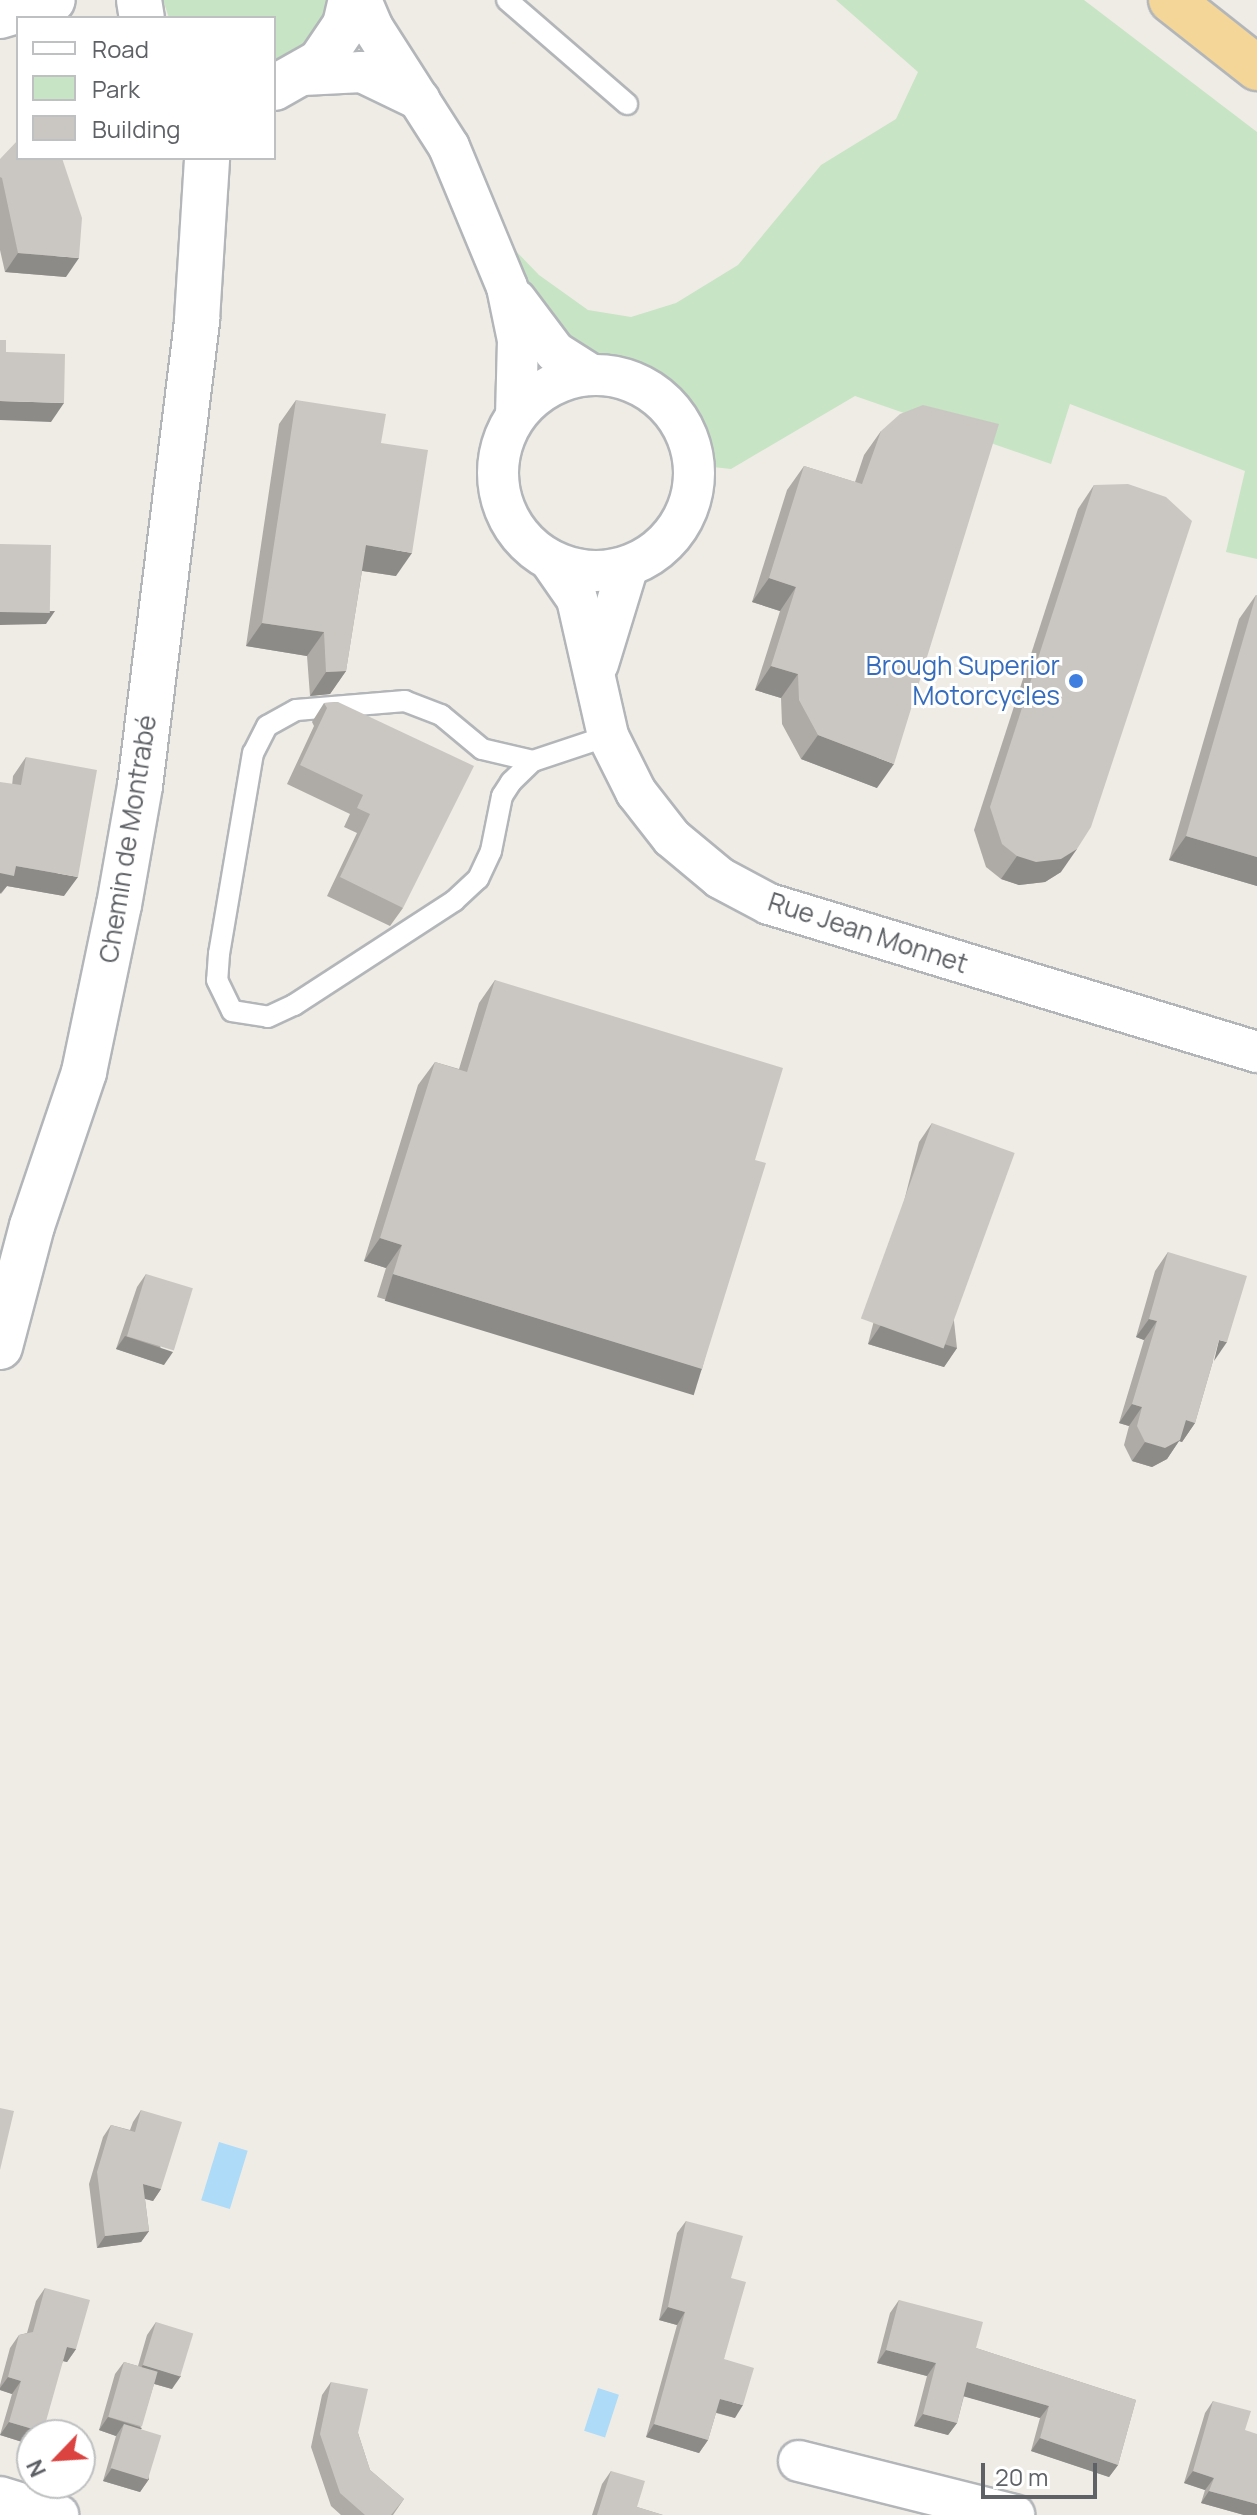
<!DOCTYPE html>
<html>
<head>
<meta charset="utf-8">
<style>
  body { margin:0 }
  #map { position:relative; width:1257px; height:2515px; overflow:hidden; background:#efece6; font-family:Manrope,sans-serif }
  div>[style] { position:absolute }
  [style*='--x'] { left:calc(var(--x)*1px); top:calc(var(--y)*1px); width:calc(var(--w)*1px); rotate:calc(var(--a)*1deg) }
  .green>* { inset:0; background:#c7e4c5 }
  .water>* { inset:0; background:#addbf8; transform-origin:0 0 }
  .roads { filter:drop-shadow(2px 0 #b3b6b9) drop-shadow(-2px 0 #b3b6b9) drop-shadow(0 2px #b3b6b9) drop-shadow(0 -2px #b3b6b9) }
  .service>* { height:20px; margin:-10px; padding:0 10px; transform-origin:10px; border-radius:10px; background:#fff }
  .minor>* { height:40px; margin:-20px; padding:0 20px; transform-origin:20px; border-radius:20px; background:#fff }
  .minor>.ring { margin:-20px; padding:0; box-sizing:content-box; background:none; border:40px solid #fff; border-radius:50% }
  .tertiary>* { height:44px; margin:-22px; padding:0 22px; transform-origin:22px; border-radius:22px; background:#fff }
  .motorway>* { height:44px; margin:-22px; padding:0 22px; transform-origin:22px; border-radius:22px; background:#f4d798 }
  .wall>* { inset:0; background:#aeaba7 }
  .shaded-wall>* { inset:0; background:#8d8b88; transform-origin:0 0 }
  .building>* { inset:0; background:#cac7c2; transform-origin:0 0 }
  .dots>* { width:22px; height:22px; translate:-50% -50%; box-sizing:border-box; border:4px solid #fff; border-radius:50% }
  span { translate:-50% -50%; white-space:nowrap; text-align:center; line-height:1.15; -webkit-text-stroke:6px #fff; paint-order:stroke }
  .shop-label { font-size:26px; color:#366cbe }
  .right { translate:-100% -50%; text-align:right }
  .street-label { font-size:26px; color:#5e6165 }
  .legend { position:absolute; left:16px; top:16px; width:260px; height:144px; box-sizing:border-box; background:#fff; border:2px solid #bfc0c1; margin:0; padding:10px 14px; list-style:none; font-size:24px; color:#5e6165 }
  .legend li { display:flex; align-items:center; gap:16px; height:40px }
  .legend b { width:40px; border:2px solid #bfc0c1 }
  .north { position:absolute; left:16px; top:2419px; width:80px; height:80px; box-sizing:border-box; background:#fff; border:2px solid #bfc0c1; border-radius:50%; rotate:245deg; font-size:22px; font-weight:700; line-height:32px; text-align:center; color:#5e6165 }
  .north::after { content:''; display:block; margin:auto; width:28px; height:36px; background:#db4340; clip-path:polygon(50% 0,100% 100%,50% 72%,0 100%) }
  .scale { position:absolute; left:981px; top:2463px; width:116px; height:36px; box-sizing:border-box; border:4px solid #5e6165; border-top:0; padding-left:10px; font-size:24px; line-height:28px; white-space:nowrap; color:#5e6165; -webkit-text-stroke:6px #fff; paint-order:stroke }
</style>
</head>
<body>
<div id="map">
  <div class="green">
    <i style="clip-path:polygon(163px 0,329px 0,316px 32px,292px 54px,274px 62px,274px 18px,169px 18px)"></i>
    <i style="clip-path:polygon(836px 0,1084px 0,1257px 132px,1257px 559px,1226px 552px,1245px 471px,1070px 404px,1051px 464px,855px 396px,731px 469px,713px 467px,704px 426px,653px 371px,592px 354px,568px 340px,521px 281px,510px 245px,539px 275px,588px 310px,631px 317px,676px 303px,738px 265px,821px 165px,896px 119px,918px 72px)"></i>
  </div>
  <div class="water">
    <i style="left:219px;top:2142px;width:30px;height:61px;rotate:17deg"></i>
    <i style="left:598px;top:2388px;width:22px;height:45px;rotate:18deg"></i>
  </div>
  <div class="roads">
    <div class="service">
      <i style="--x:507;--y:0;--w:159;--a:40.9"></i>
      <i style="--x:533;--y:761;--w:52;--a:-166.8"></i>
      <i style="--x:482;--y:749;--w:53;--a:-140.3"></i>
      <i style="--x:441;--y:715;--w:39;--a:-159"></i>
      <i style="--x:405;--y:701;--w:109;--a:175.3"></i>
      <i style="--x:296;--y:710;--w:33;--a:151"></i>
      <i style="--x:267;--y:726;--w:30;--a:117"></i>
      <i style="--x:253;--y:753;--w:204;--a:99.6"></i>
      <i style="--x:219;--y:954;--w:26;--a:94"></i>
      <i style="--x:217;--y:980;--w:34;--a:64"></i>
      <i style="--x:232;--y:1011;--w:36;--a:9"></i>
      <i style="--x:268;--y:1017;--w:29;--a:-25"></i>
      <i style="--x:294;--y:1005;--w:191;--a:-33"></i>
      <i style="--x:454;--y:901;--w:33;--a:-43"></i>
      <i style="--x:478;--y:879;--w:31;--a:-65"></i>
      <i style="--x:491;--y:851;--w:56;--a:-78.7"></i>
      <i style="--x:502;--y:796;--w:17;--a:-57"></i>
      <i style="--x:511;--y:782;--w:30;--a:-44"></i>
      <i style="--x:533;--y:761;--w:79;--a:-18.4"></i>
    </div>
    <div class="minor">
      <i style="--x:361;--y:0;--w:30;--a:67"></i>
      <i style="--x:373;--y:28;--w:141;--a:57.4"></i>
      <i style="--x:449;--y:147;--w:152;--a:67.5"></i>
      <i style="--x:507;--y:287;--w:54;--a:78.3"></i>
      <i style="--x:518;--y:340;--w:75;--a:91.5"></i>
      <i style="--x:303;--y:75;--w:59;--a:-2.9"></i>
      <i style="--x:362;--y:72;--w:64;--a:25.8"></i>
      <i style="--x:516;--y:300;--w:65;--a:53.1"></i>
      <i style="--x:555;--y:352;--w:41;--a:32.2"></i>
      <i class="ring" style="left:498px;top:375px;width:156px;height:156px"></i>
      <i style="--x:550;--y:560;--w:47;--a:55.3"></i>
      <i style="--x:577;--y:599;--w:140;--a:77.2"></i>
      <i style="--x:608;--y:736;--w:63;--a:63.4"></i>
      <i style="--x:636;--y:792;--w:58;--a:52"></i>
      <i style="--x:672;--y:838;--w:62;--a:39.8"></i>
      <i style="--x:720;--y:878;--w:55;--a:28"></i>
      <i style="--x:769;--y:904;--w:510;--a:16.87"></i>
      <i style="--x:598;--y:664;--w:102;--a:-73"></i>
      <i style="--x:799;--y:2461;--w:222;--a:14.1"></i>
      <i style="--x:0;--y:2497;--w:61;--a:17.2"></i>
    </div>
    <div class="tertiary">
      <i style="--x:139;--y:0;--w:18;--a:81"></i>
      <i style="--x:0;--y:16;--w:55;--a:-16.8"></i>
      <i style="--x:274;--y:88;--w:53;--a:-29.5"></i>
      <i style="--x:320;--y:62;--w:45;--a:-56"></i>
      <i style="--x:345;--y:25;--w:26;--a:-77"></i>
      <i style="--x:0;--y:1347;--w:125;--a:-75.2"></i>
      <i style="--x:32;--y:1226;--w:163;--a:-71.3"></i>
      <i style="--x:84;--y:1072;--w:171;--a:-78.2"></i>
      <i style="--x:119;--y:905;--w:121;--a:-80"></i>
      <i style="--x:140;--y:786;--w:470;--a:-83"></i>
      <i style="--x:197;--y:319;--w:161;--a:-86.4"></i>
    </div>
    <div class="motorway">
      <i style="--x:1171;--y:0;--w:110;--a:38.3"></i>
    </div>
  </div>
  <div class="wall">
    <i style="clip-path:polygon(0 159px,66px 277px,5px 272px,0 250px)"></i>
    <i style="clip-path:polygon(296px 400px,381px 443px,396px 576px,362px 571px,346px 671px,330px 694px,310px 696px,307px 656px,246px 646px,279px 424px)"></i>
    <i style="clip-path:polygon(881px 431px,877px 788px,801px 759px,782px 724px,781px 698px,755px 690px,780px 611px,752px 602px,787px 490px,804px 466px,855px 482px,864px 455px)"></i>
    <i style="clip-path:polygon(1094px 485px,1061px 872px,1045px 882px,1019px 885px,1001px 879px,986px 867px,974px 830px,1078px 509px)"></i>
    <i style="clip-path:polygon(1256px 595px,1257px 595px,1257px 886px,1169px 860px,1239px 619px)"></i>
    <i style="clip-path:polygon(338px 702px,403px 908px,390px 926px,327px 896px,357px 833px,344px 827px,350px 814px,287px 784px,314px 726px,312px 722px,324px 703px)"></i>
    <i style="clip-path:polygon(26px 757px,64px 896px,7px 886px,1px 894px,13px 776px)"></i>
    <i style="clip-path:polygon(495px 980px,755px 1160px,702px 1369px,686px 1392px,377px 1297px,386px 1268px,364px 1261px,418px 1085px,435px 1062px,459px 1069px,479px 1003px)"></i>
    <i style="clip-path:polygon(932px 1123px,957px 1348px,944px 1367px,868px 1344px,919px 1142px)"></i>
    <i style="clip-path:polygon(1168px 1252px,1213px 1361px,1195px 1423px,1182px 1442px,1179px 1441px,1167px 1459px,1152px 1467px,1132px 1461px,1124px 1445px,1129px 1426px,1119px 1423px,1144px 1340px,1136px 1337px,1155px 1271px)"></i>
    <i style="clip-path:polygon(146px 1274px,164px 1365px,116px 1349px,137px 1287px)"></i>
    <i style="clip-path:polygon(141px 2110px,161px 2189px,153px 2201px,145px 2199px,149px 2231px,141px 2242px,97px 2248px,89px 2184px,103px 2137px,111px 2125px,130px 2130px,133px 2122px)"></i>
    <i style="clip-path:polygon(686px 2221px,731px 2278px,724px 2359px,735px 2418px,716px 2413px,708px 2440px,699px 2453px,646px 2437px,677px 2325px,659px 2320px,677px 2233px)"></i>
    <i style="clip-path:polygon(45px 2288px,76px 2349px,67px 2362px,63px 2361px,32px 2435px,32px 2445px,0 2435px,12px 2394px,0 2390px,0 2385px,10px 2348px,19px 2335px,27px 2333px,36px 2301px)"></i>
    <i style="clip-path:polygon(899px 2300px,976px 2348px,1136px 2400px,1118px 2465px,1109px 2477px,1031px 2451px,1040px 2418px,964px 2396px,957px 2423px,948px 2435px,914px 2426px,927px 2376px,877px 2363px,890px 2313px)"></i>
    <i style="clip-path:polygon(156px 2322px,172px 2389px,154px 2384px,140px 2429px,149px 2479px,140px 2492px,103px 2481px,116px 2436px,99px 2430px,115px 2374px,124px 2362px,138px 2366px,147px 2335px)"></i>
    <i style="clip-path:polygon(331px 2382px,358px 2433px,370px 2470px,404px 2499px,393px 2515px,341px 2515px,331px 2506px,311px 2447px,322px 2395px)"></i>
    <i style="clip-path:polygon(1213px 2401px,1245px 2430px,1257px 2515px,1244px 2515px,1201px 2503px,1205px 2490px,1184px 2483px,1205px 2413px)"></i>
    <i style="clip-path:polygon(611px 2471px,637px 2507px,663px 2515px,592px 2515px,602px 2484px)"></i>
  </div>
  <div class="shaded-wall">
    <i style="clip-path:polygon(18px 253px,79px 258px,66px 277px,5px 272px)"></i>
    <i style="clip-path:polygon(0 401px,64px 403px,51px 422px,0 420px)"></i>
    <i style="clip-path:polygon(366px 545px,412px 553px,396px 576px,350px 569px)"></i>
    <i style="clip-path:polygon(769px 578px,796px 587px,780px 611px,752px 602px)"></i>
    <i style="clip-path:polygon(55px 611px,46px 624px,0 625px,0 612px)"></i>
    <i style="clip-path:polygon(262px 623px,324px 632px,307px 656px,246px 646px)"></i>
    <i style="clip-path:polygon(771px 666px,798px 674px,781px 698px,755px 690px)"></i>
    <i style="clip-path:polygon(346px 671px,330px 694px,310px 696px,326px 672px)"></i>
    <i style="clip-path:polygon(818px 735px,894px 764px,877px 788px,801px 759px)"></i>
    <i style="clip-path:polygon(1186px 836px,1257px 857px,1257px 886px,1169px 860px)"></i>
    <i style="clip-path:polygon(1077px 849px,1061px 872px,1045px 882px,1019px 885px,1001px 879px,1017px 856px)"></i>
    <i style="clip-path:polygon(16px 866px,78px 877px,64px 896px,7px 886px,0 894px,0 873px)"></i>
    <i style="clip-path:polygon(380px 1238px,402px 1245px,386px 1268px,364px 1261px)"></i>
    <i style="left:393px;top:1274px;width:323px;height:28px;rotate:17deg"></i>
    <i style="clip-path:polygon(1149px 1319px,1157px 1321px,1144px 1340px,1136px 1337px)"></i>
    <i style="clip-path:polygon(881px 1325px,957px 1348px,944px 1367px,868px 1344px)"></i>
    <i style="clip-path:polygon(125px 1336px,173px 1352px,164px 1365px,116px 1349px)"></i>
    <i style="clip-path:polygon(1219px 1340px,1227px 1342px,1214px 1361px)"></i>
    <i style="clip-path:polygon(1132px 1404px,1142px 1407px,1129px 1426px,1119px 1423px)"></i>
    <i style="clip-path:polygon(1186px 1420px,1195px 1423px,1182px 1442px,1179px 1441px,1167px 1459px,1152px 1467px,1132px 1461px,1145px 1442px)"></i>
    <i style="clip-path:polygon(143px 2184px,161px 2189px,153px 2201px,135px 2196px)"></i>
    <i style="clip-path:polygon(149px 2231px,141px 2242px,97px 2248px,105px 2236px)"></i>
    <i style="clip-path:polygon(668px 2307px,685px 2312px,677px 2325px,659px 2320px)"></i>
    <i style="clip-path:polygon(67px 2347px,76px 2349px,67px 2362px,58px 2360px)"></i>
    <i style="clip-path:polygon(886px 2350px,936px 2363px,927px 2376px,877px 2363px)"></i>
    <i style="clip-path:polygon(143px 2365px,181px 2376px,172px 2389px,134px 2378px)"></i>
    <i style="clip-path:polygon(8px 2377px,21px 2381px,12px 2394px,0 2390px,0 2388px)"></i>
    <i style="clip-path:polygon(967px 2382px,1049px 2406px,1040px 2418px,959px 2395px)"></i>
    <i style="clip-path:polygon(720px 2399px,743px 2405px,735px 2418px,711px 2411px)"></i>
    <i style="clip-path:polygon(923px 2414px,957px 2423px,948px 2435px,914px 2426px)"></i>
    <i style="clip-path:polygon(108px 2417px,142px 2428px,132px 2441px,124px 2424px,116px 2436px,99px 2430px)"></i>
    <i style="clip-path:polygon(9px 2422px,43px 2432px,42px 2435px,32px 2435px,32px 2445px,0 2435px)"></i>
    <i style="clip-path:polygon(654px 2424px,708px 2440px,699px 2453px,646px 2437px)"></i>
    <i style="clip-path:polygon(1040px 2438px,1118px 2465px,1109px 2477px,1031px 2451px)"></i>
    <i style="clip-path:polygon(112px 2468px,149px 2479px,140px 2492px,103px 2481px)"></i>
    <i style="clip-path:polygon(1193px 2471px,1214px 2478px,1205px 2490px,1184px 2483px)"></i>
    <i style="clip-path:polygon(1209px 2491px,1257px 2504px,1257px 2515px,1244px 2515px,1201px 2503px)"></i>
  </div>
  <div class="building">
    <i style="clip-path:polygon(18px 140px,18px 158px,62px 158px,82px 218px,79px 258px,18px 253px,2px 178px,0 177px,0 159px)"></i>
    <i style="clip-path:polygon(0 340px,6px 340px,6px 352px,65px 354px,64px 403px,0 401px)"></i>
    <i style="clip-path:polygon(296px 400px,386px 414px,381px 443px,428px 450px,412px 553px,366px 545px,346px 671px,326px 672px,324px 632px,262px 623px)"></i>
    <i style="clip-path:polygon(923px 405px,999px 424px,894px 764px,818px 735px,799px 700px,798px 674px,771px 666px,796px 587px,769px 578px,804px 466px,862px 484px,881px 431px,900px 414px)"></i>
    <i style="clip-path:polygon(1128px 484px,1166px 497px,1192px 521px,1091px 827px,1077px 849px,1061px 859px,1036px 862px,1017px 856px,1002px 844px,990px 807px,1094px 485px)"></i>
    <i style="left:0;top:544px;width:51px;height:68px;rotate:1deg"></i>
    <i style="clip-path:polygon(1256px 595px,1257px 595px,1257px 857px,1186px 836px)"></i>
    <i style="clip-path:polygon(338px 702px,474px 766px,403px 908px,340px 877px,370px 814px,357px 808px,363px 795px,300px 765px,327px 708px,324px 703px)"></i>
    <i style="clip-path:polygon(26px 757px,97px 770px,78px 877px,16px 866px,14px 876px,0 873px,0 782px,21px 785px)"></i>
    <i style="clip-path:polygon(495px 980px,783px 1068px,755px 1160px,766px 1163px,702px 1369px,393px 1274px,402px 1245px,380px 1238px,435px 1062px,467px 1072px)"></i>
    <i style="left:932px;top:1123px;width:88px;height:208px;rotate:20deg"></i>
    <i style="clip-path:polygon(1168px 1252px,1247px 1276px,1227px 1342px,1219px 1340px,1195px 1423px,1186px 1420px,1180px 1440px,1165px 1448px,1145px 1442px,1137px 1426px,1142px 1407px,1132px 1404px,1157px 1321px,1149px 1319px)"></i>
    <i style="left:146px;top:1274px;width:49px;height:65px;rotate:17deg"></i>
    <i style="clip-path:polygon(0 2108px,14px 2111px,0 2170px)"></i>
    <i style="clip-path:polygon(141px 2110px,182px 2122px,161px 2189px,143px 2184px,149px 2231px,105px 2236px,97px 2172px,111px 2125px,135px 2132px)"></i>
    <i style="clip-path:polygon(686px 2221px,743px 2236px,731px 2278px,746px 2282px,724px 2359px,754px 2368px,743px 2405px,720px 2399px,708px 2440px,654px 2424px,685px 2312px,668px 2307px)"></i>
    <i style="clip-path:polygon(45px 2288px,90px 2300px,76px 2349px,67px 2347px,43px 2432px,9px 2422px,21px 2381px,8px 2377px,19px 2335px,33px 2332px)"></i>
    <i style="clip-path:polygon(899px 2300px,983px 2322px,976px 2348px,1136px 2400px,1118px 2465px,1040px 2438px,1049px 2406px,967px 2382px,957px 2423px,923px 2414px,936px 2363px,886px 2350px)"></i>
    <i style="left:156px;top:2322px;width:39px;height:45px;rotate:17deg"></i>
    <i style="left:124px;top:2362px;width:35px;height:57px;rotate:16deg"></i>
    <i style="clip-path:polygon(331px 2382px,368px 2389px,358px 2433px,370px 2470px,404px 2499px,391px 2515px,365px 2515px,340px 2493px,320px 2434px)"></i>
    <i style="clip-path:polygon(1213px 2401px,1251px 2411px,1245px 2430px,1257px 2434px,1257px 2504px,1209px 2491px,1214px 2478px,1193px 2471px)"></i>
    <i style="left:124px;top:2424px;width:39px;height:46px;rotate:17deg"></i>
    <i style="clip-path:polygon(611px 2471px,645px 2481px,637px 2507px,663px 2515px,597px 2515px)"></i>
  </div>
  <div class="dots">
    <i style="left:1076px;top:681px;background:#3f7fe0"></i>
  </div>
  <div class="shop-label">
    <span class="right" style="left:1060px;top:681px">Brough Superior<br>Motorcycles</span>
  </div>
  <div class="street-label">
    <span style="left:128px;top:839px;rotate:-81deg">Chemin de Montrabé</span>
    <span style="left:868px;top:933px;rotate:18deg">Rue Jean Monnet</span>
  </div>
  <ul class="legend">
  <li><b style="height:10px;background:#fff"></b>Road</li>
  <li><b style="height:22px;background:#c7e4c5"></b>Park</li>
  <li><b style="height:22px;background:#cac7c2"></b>Building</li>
  </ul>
  <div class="north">N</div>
  <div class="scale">20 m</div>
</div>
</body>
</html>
